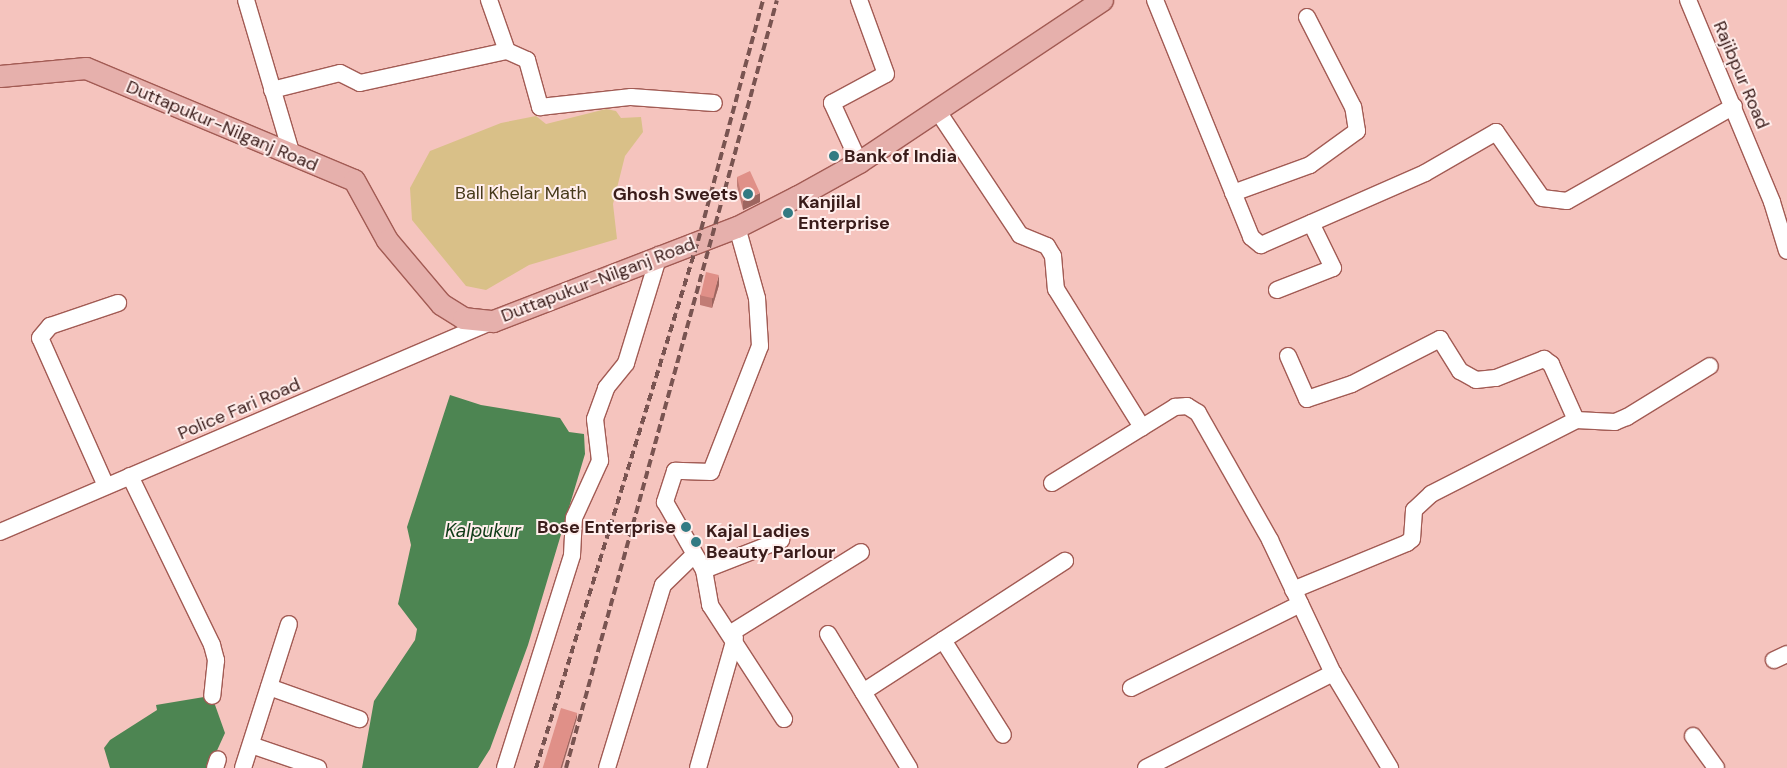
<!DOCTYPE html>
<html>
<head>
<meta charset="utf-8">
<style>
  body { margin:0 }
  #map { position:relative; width:1787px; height:768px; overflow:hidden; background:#f5c4be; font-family:"DM Sans",sans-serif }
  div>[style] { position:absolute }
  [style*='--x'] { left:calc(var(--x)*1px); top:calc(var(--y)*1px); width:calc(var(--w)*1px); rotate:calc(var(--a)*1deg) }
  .green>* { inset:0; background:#d9c088 }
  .water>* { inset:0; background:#4d8552 }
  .roads { filter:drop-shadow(1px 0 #a25b54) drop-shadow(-1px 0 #a25b54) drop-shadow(0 1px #a25b54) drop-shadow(0 -1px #a25b54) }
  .minor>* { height:16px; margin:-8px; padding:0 8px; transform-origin:8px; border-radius:8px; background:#fff }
  .major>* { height:21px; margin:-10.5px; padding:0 10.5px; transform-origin:10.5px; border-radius:10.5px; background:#e6b0ac }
  .rail>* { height:4px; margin-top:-2px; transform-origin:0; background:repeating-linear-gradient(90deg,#795451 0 8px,transparent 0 12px) }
  .wall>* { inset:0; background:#c17c75 }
  .shaded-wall>* { inset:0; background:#9d655f }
  .building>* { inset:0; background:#e09088; transform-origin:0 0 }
  .dots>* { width:14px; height:14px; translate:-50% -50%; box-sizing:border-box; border:2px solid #ffeeec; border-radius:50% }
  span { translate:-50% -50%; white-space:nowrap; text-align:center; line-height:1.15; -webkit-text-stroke:4px #ffeeec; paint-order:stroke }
  .street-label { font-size:18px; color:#3a1c1a }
  .poi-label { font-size:18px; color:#3a1c1a; font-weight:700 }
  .left { translate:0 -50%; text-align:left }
  .right { translate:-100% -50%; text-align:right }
  .park-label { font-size:18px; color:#463919 }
  .water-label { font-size:19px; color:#103b17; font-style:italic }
</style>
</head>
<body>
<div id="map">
  <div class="green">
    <i style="clip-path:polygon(606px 109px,616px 111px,621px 118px,641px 117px,643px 132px,625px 156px,613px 204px,617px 239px,529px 265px,486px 290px,466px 286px,412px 220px,410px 188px,430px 151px,501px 123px,536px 116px,546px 124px)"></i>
  </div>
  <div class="water">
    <i style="clip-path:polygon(450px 395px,481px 405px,560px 418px,569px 432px,584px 434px,585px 454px,528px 645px,490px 749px,478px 768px,362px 768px,374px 701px,415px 640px,417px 629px,398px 604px,411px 545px,407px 527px)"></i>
    <i style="clip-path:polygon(204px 697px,214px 702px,225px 733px,209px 768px,110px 768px,104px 748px,110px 740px,157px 710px,156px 705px)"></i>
  </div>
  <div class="roads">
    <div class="minor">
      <i style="--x:246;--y:0;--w:162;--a:73.5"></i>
      <i style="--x:489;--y:0;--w:54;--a:70.6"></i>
      <i style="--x:1155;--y:0;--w:256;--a:67.9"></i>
      <i style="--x:1251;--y:237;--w:13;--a:39"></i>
      <i style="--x:1261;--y:245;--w:179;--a:-23.7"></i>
      <i style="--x:1425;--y:173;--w:82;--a:-30"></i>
      <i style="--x:1496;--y:132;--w:80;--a:55.1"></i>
      <i style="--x:1542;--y:198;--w:25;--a:7"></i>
      <i style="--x:1567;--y:201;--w:192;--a:-29.6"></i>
      <i style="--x:1688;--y:0;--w:219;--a:67.4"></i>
      <i style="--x:1772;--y:202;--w:51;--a:73"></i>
      <i style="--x:272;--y:90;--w:70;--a:-14"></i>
      <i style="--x:340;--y:73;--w:22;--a:27"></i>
      <i style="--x:360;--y:83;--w:150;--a:-12.3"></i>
      <i style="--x:507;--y:51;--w:22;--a:24"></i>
      <i style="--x:527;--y:60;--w:49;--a:74.5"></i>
      <i style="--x:540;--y:107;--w:92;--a:-6.3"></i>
      <i style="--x:631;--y:97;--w:83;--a:4.1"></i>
      <i style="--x:937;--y:110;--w:150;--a:56.4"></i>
      <i style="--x:1020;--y:235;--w:29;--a:22"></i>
      <i style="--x:1047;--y:246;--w:12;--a:59"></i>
      <i style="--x:1053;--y:256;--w:33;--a:85"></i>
      <i style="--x:1056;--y:289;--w:163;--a:58.1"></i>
      <i style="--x:859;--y:162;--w:65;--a:-114.6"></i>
      <i style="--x:832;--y:103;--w:61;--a:-28.2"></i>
      <i style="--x:886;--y:74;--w:79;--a:-110"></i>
      <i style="--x:1233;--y:193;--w:82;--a:-20"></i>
      <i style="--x:1310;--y:165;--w:58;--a:-35.9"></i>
      <i style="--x:1357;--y:131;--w:24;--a:-99"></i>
      <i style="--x:1353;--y:107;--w:101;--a:-117.1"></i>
      <i style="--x:737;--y:227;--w:74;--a:74.3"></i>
      <i style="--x:757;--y:298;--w:48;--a:86.4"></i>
      <i style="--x:760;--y:346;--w:135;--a:111.3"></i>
      <i style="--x:711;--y:472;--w:36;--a:-178"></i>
      <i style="--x:675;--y:471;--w:33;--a:108"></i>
      <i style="--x:665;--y:502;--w:78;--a:60.2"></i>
      <i style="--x:704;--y:570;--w:36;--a:80"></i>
      <i style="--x:710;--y:605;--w:136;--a:57"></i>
      <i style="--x:1277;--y:290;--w:60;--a:-21.4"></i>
      <i style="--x:1333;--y:268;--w:50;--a:-116.1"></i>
      <i style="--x:1288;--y:356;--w:47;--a:66.2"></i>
      <i style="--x:1307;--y:399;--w:47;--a:-18.4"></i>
      <i style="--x:1352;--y:384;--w:99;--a:-27.1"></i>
      <i style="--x:1440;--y:339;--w:38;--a:58"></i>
      <i style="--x:1460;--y:371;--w:18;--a:29"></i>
      <i style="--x:1476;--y:380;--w:20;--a:-6"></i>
      <i style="--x:1496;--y:378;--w:52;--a:-21.6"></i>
      <i style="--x:1544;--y:359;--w:9;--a:36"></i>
      <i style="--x:1551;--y:364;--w:61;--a:65.9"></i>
      <i style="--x:130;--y:476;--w:188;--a:64.1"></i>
      <i style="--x:212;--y:645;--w:16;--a:75"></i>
      <i style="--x:216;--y:660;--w:36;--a:96"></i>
      <i style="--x:1052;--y:483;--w:145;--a:-31.7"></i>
      <i style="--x:1175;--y:407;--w:12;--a:-5"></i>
      <i style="--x:1187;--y:406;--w:13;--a:32"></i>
      <i style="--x:1198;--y:413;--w:146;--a:60.4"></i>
      <i style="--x:1270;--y:540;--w:147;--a:64.7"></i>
      <i style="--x:106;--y:486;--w:162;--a:-114"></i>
      <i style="--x:40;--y:338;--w:16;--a:-50"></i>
      <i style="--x:50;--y:326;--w:72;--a:-18.7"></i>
      <i style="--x:0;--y:532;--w:536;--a:-23.17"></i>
      <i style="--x:704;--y:570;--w:83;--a:-21.3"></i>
      <i style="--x:1293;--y:590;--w:123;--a:-22.4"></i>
      <i style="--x:1407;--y:543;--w:6;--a:-39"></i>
      <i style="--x:1412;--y:539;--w:29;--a:-86"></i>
      <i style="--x:1414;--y:510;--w:23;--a:-43"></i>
      <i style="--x:1431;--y:494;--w:163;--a:-27"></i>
      <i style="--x:1576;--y:420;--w:39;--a:3"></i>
      <i style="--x:1615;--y:422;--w:13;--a:-23"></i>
      <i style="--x:1627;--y:417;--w:97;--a:-31.6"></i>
      <i style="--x:731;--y:633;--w:153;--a:-31.9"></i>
      <i style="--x:828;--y:634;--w:157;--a:58.8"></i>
      <i style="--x:943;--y:640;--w:112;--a:57.7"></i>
      <i style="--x:1774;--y:660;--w:14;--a:-25"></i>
      <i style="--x:269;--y:687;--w:96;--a:19.6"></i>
      <i style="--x:1131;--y:688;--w:189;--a:-26.4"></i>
      <i style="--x:863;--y:692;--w:241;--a:-33"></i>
      <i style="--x:1693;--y:736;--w:39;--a:54"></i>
      <i style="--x:251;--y:745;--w:71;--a:18.9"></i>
      <i style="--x:215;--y:768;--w:9;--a:-72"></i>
      <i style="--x:243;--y:768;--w:151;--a:-72.3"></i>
      <i style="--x:505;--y:768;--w:223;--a:-72.5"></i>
      <i style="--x:572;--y:555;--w:37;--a:-87"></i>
      <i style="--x:574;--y:518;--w:63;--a:-65.5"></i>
      <i style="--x:600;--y:461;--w:42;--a:-96.8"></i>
      <i style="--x:595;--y:419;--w:33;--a:-70"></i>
      <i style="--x:606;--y:388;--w:32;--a:-51"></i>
      <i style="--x:626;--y:363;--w:113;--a:-73"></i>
      <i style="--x:607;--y:768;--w:191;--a:-73"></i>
      <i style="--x:663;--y:585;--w:43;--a:-44.1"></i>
      <i style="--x:698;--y:768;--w:135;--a:-74.1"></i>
      <i style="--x:1146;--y:768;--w:210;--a:-26.9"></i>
      <i style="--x:1333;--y:673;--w:111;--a:59"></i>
    </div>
    <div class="major">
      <i style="--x:0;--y:76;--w:86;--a:-5.3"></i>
      <i style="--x:86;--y:68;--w:290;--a:22.7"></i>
      <i style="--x:354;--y:180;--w:68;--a:61.2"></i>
      <i style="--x:387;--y:240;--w:84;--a:49.8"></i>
      <i style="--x:441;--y:304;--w:26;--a:32"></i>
      <i style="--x:463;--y:318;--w:30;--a:6"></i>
      <i style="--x:493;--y:321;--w:261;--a:-21.1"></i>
      <i style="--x:737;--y:227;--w:68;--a:-26.9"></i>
      <i style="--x:798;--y:196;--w:70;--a:-29.1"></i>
      <i style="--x:859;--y:162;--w:292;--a:-33.7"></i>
    </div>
  </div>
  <div class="rail">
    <i style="--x:536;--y:768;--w:551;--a:-72.91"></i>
    <i style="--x:698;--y:241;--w:250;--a:-74.9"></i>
    <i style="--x:566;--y:768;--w:796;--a:-74.64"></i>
  </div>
  <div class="wall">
    <i style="clip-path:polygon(737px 177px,760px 202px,743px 210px,737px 186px)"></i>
    <i style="clip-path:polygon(719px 285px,712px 308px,700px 305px,700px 295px)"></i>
  </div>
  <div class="shaded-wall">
    <i style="clip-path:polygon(760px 193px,760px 202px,743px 210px,743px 201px)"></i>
    <i style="clip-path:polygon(719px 275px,719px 285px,712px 308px,712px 299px)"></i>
    <i style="clip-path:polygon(577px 713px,577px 718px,562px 768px,560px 768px)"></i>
  </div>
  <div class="building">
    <i style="clip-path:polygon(750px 171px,760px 193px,743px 201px,737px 177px)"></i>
    <i style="left:706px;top:272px;width:13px;height:24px;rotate:13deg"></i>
    <i style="left:561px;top:708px;width:17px;height:63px;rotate:17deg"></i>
  </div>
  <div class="dots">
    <i style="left:834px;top:156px;background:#337a83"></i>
    <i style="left:748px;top:194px;background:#337a83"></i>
    <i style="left:788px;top:213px;background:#337a83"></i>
    <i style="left:686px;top:527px;background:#337a83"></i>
    <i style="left:696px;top:542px;background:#337a83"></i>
  </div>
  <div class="street-label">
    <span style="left:1741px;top:75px;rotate:67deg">Rajibpur Road</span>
    <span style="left:222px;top:126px;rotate:23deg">Duttapukur-Nilganj Road</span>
    <span style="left:598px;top:280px;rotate:-21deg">Duttapukur-Nilganj Road</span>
    <span style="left:239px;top:409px;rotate:-23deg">Police Fari Road</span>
  </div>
  <div class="poi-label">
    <span class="left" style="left:844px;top:156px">Bank of India</span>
    <span class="right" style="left:738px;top:194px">Ghosh Sweets</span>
    <span class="left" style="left:798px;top:213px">Kanjilal<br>Enterprise</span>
    <span class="right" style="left:676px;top:527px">Bose Enterprise</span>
    <span class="left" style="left:706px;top:542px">Kajal Ladies<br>Beauty Parlour</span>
  </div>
  <div class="park-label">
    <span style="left:521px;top:193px">Ball Khelar Math</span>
  </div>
  <div class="water-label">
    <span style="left:483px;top:531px">Kalpukur</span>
  </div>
</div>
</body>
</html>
